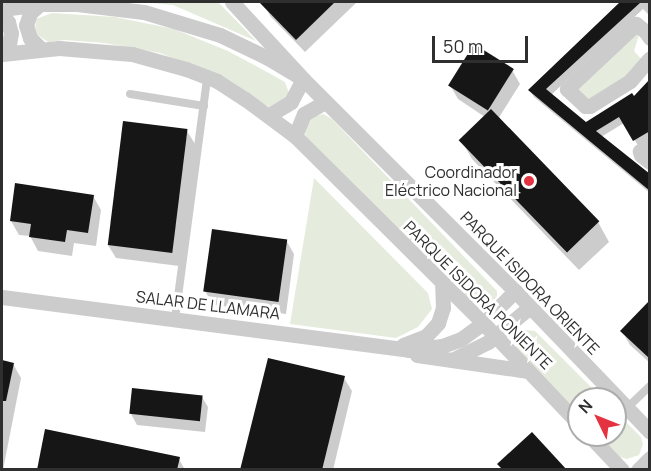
<!DOCTYPE html>
<html>
<head>
<meta charset="utf-8">
<style>
  body { margin:0 }
  #map { position:relative; width:651px; height:471px; overflow:hidden; background:#fff; font-family:Manrope,sans-serif }
  div>[style] { position:absolute }
  [style*='--x'] { left:calc(var(--x)*1px); top:calc(var(--y)*1px); width:calc(var(--w)*1px); rotate:calc(var(--a)*1deg) }
  .green>* { inset:0; background:#e5ecdd }
  .shadow>* { inset:0; background:#0003 }
  .building>* { inset:0; background:#161616; transform-origin:0 0 }
  .service>* { height:8px; margin:-4px; padding:0 4px; transform-origin:4px; border-radius:4px; background:#ccc }
  .minor>* { height:15px; margin:-7.5px; padding:0 7.5px; transform-origin:7.5px; border-radius:7.5px; background:#ccc }
  .dots>* { width:16px; height:16px; translate:-50% -50%; box-sizing:border-box; border:3px solid #fff; border-radius:50% }
  span { translate:-50% -50%; white-space:nowrap; text-align:center; line-height:1.15; -webkit-text-stroke:6px #fff; paint-order:stroke }
  .poi-label { font-size:16px; color:#2f2f2f }
  .right { translate:-100% -50%; text-align:right }
  .street-label { font-size:16px; color:#2f2f2f }
  .frame { position:absolute; inset:0; border:3px solid #2f2f2f; pointer-events:none }
  .north { position:absolute; left:567px; top:387px; width:60px; height:60px; box-sizing:border-box; background:#fff; border:2px solid #acacac; border-radius:50%; rotate:313deg; font-size:16px; font-weight:700; line-height:24px; text-align:center; color:#2f2f2f }
  .north::after { content:''; display:block; margin:auto; width:21px; height:27px; background:#e53241; clip-path:polygon(50% 0,100% 100%,50% 72%,0 100%) }
  .scale { position:absolute; left:432px; top:36px; width:96px; height:27px; box-sizing:border-box; border:3px solid #2f2f2f; border-top:0; padding-left:8px; font-size:18px; line-height:21px; white-space:nowrap; color:#2f2f2f; -webkit-text-stroke:4px #fff; paint-order:stroke }
</style>
</head>
<body>
<div id="map">
  <div class="green">
    <i style="clip-path:polygon(141px 2px,218px 2px,256px 41px,173px 5px)"></i>
    <i style="clip-path:polygon(52px 13px,115px 17px,174px 29px,228px 51px,267px 72px,285px 82px,289px 93px,280px 103px,271px 108px,209px 72px,160px 53px,104px 43px,65px 40px,48px 42px,35px 33px,36px 19px)"></i>
    <i style="clip-path:polygon(636px 32px,639px 35px,634px 51px,642px 60px,630px 73px,590px 99px,585px 98px,576px 90px)"></i>
    <i style="clip-path:polygon(323px 114px,332px 119px,497px 291px,497px 296px,490px 305px,482px 309px,475px 307px,307px 140px,305px 134px,308px 123px,313px 117px)"></i>
    <i style="clip-path:polygon(314px 178px,428px 293px,432px 309px,418px 327px,396px 338px,290px 324px)"></i>
    <i style="clip-path:polygon(525px 330px,535px 331px,603px 399px,579px 399px,579px 415px,516px 349px,517px 339px)"></i>
    <i style="clip-path:polygon(615px 411px,641px 437px,643px 444px,639px 455px,627px 459px,620px 457px,599px 435px,615px 435px)"></i>
  </div>
  <div class="shadow">
    <i style="clip-path:polygon(265px 2px,357px 2px,305px 52px,271px 17px,263px 4px)"></i>
    <i style="clip-path:polygon(624px 2px,650px 2px,650px 16px,643px 9px,551px 95px,586px 124px,633px 98px,650px 82px,650px 141px,639px 147px,624px 123px,601px 137px,650px 177px,650px 193px,534px 97px,530px 91px)"></i>
    <i style="clip-path:polygon(512px 70px,520px 84px,498px 119px,598px 222px,609px 242px,579px 270px,472px 159px,461px 140px,485px 117px,458px 99px,450px 85px)"></i>
    <i style="clip-path:polygon(187px 131px,195px 144px,179px 266px,116px 258px,108px 245px)"></i>
    <i style="clip-path:polygon(93px 196px,101px 210px,96px 246px,74px 243px,72px 256px,38px 251px,30px 236px,19px 235px,11px 221px)"></i>
    <i style="clip-path:polygon(286px 240px,294px 254px,286px 314px,213px 305px,205px 291px)"></i>
    <i style="clip-path:polygon(650px 303px,650px 363px,630px 345px,622px 331px)"></i>
    <i style="clip-path:polygon(2px 362px,13px 364px,21px 378px,3px 470px)"></i>
    <i style="clip-path:polygon(344px 378px,352px 391px,333px 470px,242px 470px)"></i>
    <i style="clip-path:polygon(202px 397px,208px 407px,205px 432px,137px 425px,131px 414px)"></i>
    <i style="clip-path:polygon(179px 459px,185px 470px,38px 470px)"></i>
  </div>
  <div class="building">
    <i style="clip-path:polygon(259px 2px,335px 2px,296px 40px)"></i>
    <i style="clip-path:polygon(620px 2px,641px 2px,546px 89px,586px 122px,632px 93px,634px 96px,650px 79px,650px 131px,633px 141px,619px 117px,596px 131px,650px 174px,650px 191px,528px 90px)"></i>
    <i style="left:474px;top:44px;width:47px;height:49px;rotate:32deg"></i>
    <i style="left:491px;top:109px;width:156px;height:45px;rotate:46deg"></i>
    <i style="left:123px;top:121px;width:65px;height:125px;rotate:7deg"></i>
    <i style="clip-path:polygon(15px 183px,94px 195px,88px 233px,67px 230px,65px 242px,29px 237px,31px 224px,10px 221px)"></i>
    <i style="left:212px;top:229px;width:76px;height:63px;rotate:8deg"></i>
    <i style="clip-path:polygon(650px 300px,650px 359px,620px 331px)"></i>
    <i style="clip-path:polygon(268px 358px,345px 376px,322px 470px,240px 470px)"></i>
    <i style="clip-path:polygon(2px 360px,14px 363px,6px 401px,2px 401px)"></i>
    <i style="left:132px;top:388px;width:71px;height:26px;rotate:6deg"></i>
    <i style="clip-path:polygon(45px 429px,180px 457px,177px 470px,37px 470px)"></i>
    <i style="clip-path:polygon(532px 432px,567px 470px,503px 470px,497px 464px)"></i>
  </div>
  <div class="service">
    <i style="--x:130;--y:94;--w:75;--a:9.2"></i>
    <i style="--x:175;--y:319;--w:243;--a:-82.4"></i>
    <i style="--x:627;--y:408;--w:32;--a:-44"></i>
  </div>
  <div class="minor">
    <i style="--x:232;--y:2;--w:105;--a:47.3"></i>
    <i style="--x:303;--y:79;--w:26;--a:118"></i>
    <i style="--x:291;--y:102;--w:26;--a:149"></i>
    <i style="--x:40;--y:4;--w:13;--a:138"></i>
    <i style="--x:30;--y:13;--w:13;--a:108"></i>
    <i style="--x:26;--y:25;--w:14;--a:73"></i>
    <i style="--x:30;--y:38;--w:14;--a:45"></i>
    <i style="--x:2;--y:9;--w:38;--a:-7"></i>
    <i style="--x:40;--y:4;--w:37;--a:0"></i>
    <i style="--x:77;--y:4;--w:67;--a:6.8"></i>
    <i style="--x:144;--y:12;--w:79;--a:16.8"></i>
    <i style="--x:220;--y:35;--w:53;--a:25.6"></i>
    <i style="--x:268;--y:58;--w:41;--a:31"></i>
    <i style="--x:303;--y:79;--w:300;--a:45"></i>
    <i style="--x:515;--y:291;--w:195;--a:46.2"></i>
    <i style="--x:2;--y:15;--w:9;--a:49"></i>
    <i style="--x:8;--y:22;--w:11;--a:75"></i>
    <i style="--x:11;--y:33;--w:11;--a:100"></i>
    <i style="--x:9;--y:44;--w:11;--a:128"></i>
    <i style="--x:650;--y:38;--w:7;--a:-124"></i>
    <i style="--x:646;--y:32;--w:13;--a:-141"></i>
    <i style="--x:636;--y:24;--w:95;--a:136.7"></i>
    <i style="--x:567;--y:89;--w:25;--a:43"></i>
    <i style="--x:585;--y:106;--w:5;--a:0"></i>
    <i style="--x:590;--y:106;--w:47;--a:-32"></i>
    <i style="--x:630;--y:81;--w:30;--a:-49"></i>
    <i style="--x:2;--y:54;--w:57;--a:-6"></i>
    <i style="--x:59;--y:48;--w:73;--a:4.7"></i>
    <i style="--x:132;--y:54;--w:56;--a:15.5"></i>
    <i style="--x:186;--y:69;--w:33;--a:21"></i>
    <i style="--x:217;--y:81;--w:33;--a:33"></i>
    <i style="--x:245;--y:99;--w:62;--a:36.5"></i>
    <i style="--x:295;--y:136;--w:265;--a:44.8"></i>
    <i style="--x:483;--y:323;--w:139;--a:46.5"></i>
    <i style="--x:295;--y:136;--w:24;--a:-68"></i>
    <i style="--x:304;--y:114;--w:24;--a:-30"></i>
    <i style="--x:650;--y:145;--w:12;--a:149"></i>
    <i style="--x:640;--y:151;--w:4;--a:76"></i>
    <i style="--x:641;--y:155;--w:11;--a:38"></i>
    <i style="--x:2;--y:297;--w:410;--a:7.4"></i>
    <i style="--x:409;--y:350;--w:33;--a:-7"></i>
    <i style="--x:442;--y:346;--w:20;--a:-20"></i>
    <i style="--x:461;--y:339;--w:27;--a:-36"></i>
    <i style="--x:483;--y:323;--w:45;--a:-45"></i>
    <i style="--x:403;--y:345;--w:25;--a:-21"></i>
    <i style="--x:426;--y:336;--w:18;--a:-47"></i>
    <i style="--x:438;--y:323;--w:16;--a:-72"></i>
    <i style="--x:443;--y:308;--w:25;--a:-92"></i>
    <i style="--x:417;--y:355;--w:112;--a:8.2"></i>
    <i style="--x:452;--y:360;--w:40;--a:-26.6"></i>
    <i style="--x:488;--y:342;--w:55;--a:-39.8"></i>
    <i style="--x:589;--y:435;--w:48;--a:46.7"></i>
    <i style="--x:638;--y:470;--w:17;--a:-45"></i>
  </div>
  <div class="dots">
    <i style="left:529px;top:181px;background:#e53241"></i>
  </div>
  <div class="poi-label">
    <span class="right" style="left:517px;top:181px">Coordinador<br>Eléctrico Nacional</span>
  </div>
  <div class="street-label">
    <span style="left:530px;top:283px;rotate:46deg">PARQUE ISIDORA ORIENTE</span>
    <span style="left:478px;top:295px;rotate:45deg">PARQUE ISIDORA PONIENTE</span>
    <span style="left:208px;top:305px;rotate:7deg">SALAR DE LLAMARA</span>
  </div>
  <div class="frame"></div>
  <div class="north">N</div>
  <div class="scale">50 m</div>
</div>
</body>
</html>
